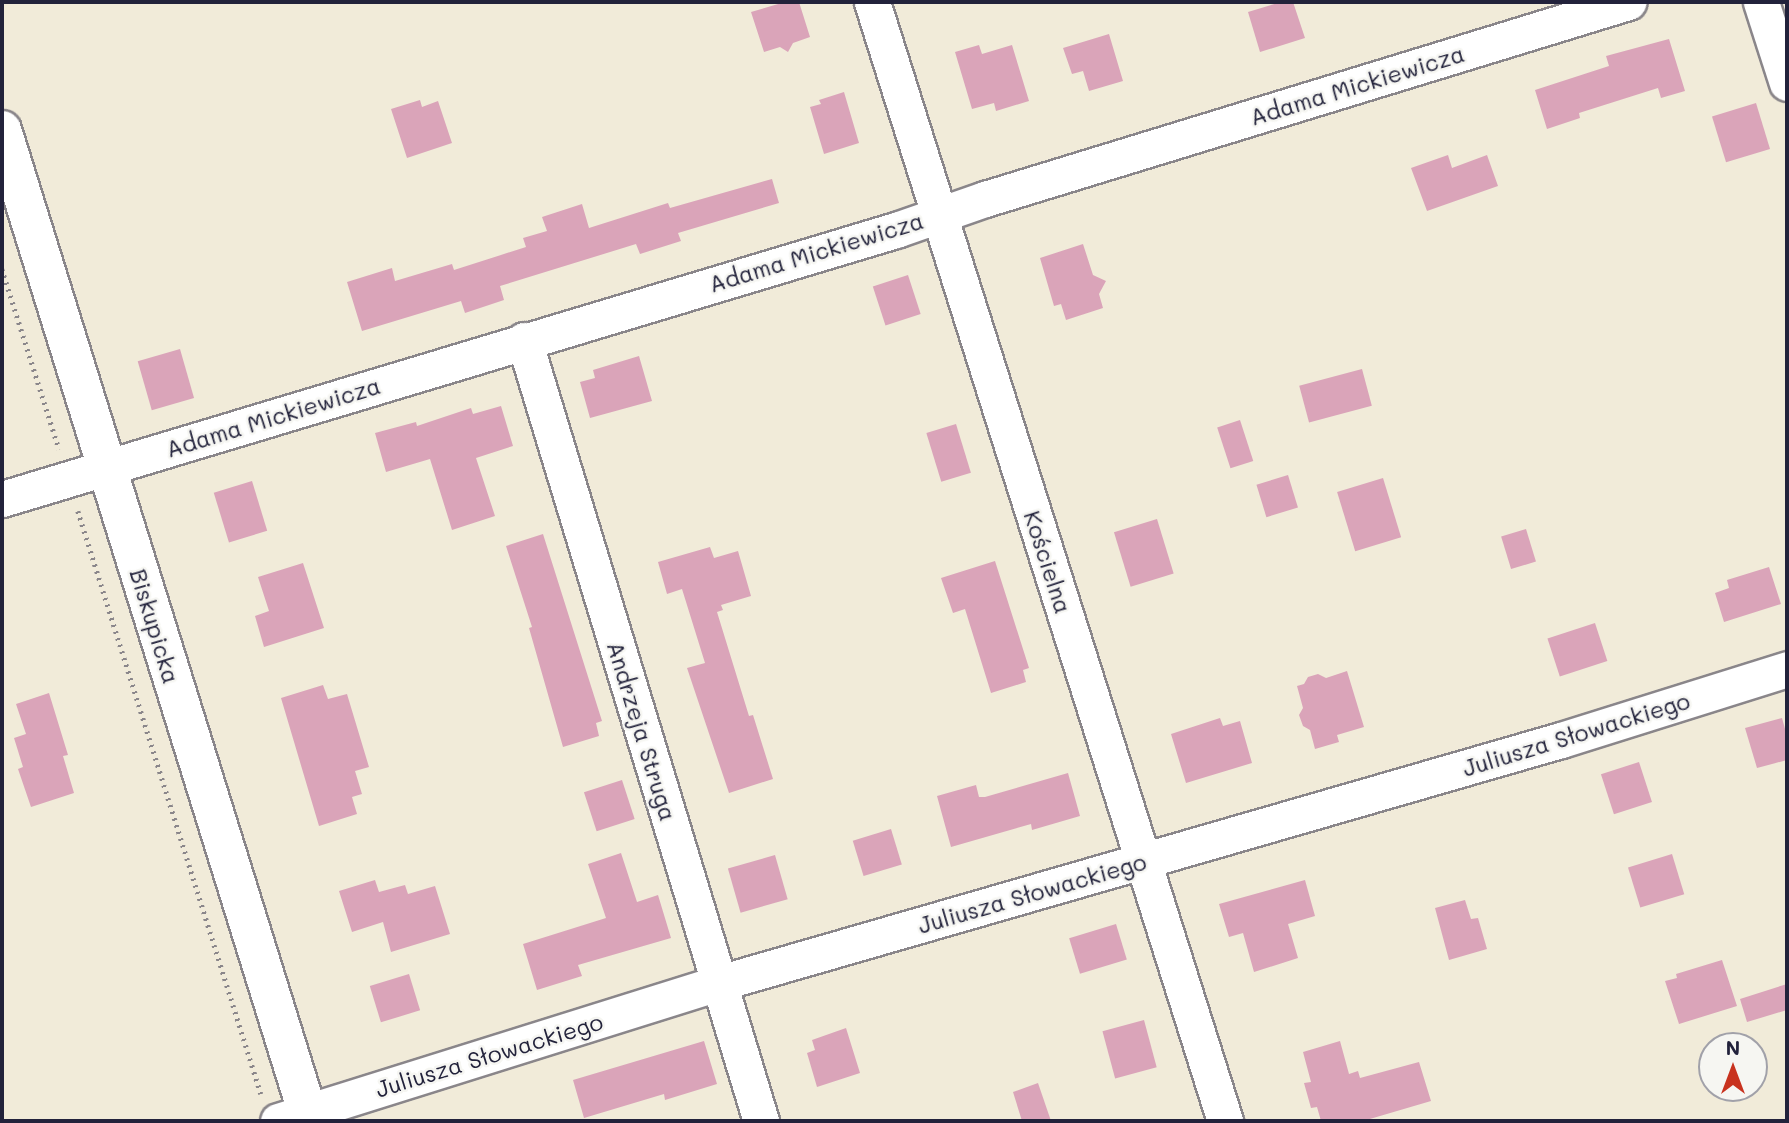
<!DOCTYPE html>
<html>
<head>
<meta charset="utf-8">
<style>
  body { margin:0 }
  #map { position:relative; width:1789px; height:1123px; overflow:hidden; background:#f1ebd9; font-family:Mali,sans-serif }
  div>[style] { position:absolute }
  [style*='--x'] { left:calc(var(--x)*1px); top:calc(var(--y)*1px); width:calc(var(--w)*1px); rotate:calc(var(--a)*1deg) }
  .building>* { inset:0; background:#daa4b9; transform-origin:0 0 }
  .path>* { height:4.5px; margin-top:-2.25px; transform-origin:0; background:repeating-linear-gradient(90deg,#8a868a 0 2px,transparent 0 7px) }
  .roads { filter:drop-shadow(2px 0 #8a868a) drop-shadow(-2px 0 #8a868a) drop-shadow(0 2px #8a868a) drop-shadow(0 -2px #8a868a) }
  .minor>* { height:35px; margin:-17.5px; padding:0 17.5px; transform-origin:17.5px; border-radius:17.5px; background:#fff }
  .major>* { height:38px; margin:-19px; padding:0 19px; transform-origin:19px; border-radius:19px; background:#fff }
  span { translate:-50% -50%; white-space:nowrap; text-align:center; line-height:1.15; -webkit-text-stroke:5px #f6f6f2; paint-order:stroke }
  .street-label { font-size:23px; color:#22223b }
  .frame { position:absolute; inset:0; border:4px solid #22223b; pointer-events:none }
  .north { position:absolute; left:1698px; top:1032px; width:70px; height:70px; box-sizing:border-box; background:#f6f6f2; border:2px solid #a1a1a9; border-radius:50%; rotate:0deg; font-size:19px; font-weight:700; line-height:28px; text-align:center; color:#22223b }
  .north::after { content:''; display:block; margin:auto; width:24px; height:32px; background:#c8321e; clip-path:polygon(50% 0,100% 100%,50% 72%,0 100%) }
</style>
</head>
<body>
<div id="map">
  <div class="building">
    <i style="clip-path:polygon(785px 2px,799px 2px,810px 37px,793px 43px,788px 52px,780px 47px,764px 52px,751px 12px)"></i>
    <i style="clip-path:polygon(1281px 2px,1293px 2px,1305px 38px,1260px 52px,1248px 12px)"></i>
    <i style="clip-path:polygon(1109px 34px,1123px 81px,1089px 91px,1083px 71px,1072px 74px,1063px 48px)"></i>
    <i style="clip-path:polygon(1669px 39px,1685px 91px,1661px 98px,1658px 88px,1579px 113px,1580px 118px,1547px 129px,1535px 90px,1609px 66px,1606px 56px)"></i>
    <i style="clip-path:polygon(979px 45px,982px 54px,1012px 45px,1029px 101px,996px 111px,994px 103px,972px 109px,955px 52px)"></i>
    <i style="clip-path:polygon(844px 92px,859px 143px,824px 154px,810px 107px,821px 104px,819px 100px)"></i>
    <i style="clip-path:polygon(420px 100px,422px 107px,438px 101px,452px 143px,407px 158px,391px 109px)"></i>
    <i style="left:1756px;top:103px;width:48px;height:46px;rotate:73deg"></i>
    <i style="clip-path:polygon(1448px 155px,1452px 168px,1487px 155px,1498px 186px,1427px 211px,1411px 168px)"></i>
    <i style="clip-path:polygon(772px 179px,779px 203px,678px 233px,681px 241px,640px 254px,636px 244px,500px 286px,504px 300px,465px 313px,461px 301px,362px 331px,347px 282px,392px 268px,395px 281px,452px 264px,454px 270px,526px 247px,523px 238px,547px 231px,542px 217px,582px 204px,589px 228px,668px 203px,670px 208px)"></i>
    <i style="clip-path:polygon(1083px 244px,1093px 275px,1106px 281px,1099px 294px,1103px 308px,1066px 320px,1061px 304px,1054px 306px,1040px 258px)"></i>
    <i style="left:908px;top:275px;width:41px;height:37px;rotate:72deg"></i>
    <i style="left:180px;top:349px;width:51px;height:44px;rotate:74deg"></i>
    <i style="clip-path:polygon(639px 356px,652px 401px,590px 418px,580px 382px,595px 378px,593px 370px)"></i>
    <i style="left:1362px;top:369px;width:38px;height:65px;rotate:75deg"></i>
    <i style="clip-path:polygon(501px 406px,513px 446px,476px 458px,495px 516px,452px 530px,430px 459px,386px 472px,375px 433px,416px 422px,417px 426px,471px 408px,473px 414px)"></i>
    <i style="left:1240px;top:420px;width:43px;height:24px;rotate:72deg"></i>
    <i style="left:956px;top:424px;width:51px;height:31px;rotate:73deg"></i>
    <i style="left:1288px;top:475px;width:34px;height:33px;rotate:73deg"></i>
    <i style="left:1383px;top:478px;width:62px;height:48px;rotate:73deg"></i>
    <i style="left:252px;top:481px;width:52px;height:40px;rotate:73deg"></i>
    <i style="left:1157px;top:519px;width:57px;height:45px;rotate:73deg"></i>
    <i style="left:1526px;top:529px;width:34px;height:26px;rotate:73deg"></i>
    <i style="clip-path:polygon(543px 534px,602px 721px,596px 723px,599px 736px,563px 747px,529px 628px,532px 627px,506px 546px)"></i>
    <i style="clip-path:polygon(710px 547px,714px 558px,738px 551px,751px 596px,721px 605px,723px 610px,717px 612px,749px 716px,753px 715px,773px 779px,729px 793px,687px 668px,705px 663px,682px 589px,667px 594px,658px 562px)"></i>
    <i style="clip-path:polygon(995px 561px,1029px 668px,1023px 670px,1026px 682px,991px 693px,965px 609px,953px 613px,941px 578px)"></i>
    <i style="clip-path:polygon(303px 563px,324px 628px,264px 647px,255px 616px,269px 611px,258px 577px)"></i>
    <i style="clip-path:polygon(1769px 567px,1781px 604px,1724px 622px,1715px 593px,1729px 588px,1727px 580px)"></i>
    <i style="left:1595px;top:623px;width:40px;height:50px;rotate:72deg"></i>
    <i style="clip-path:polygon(1347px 671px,1364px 727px,1337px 735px,1339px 742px,1315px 749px,1310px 730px,1303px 726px,1299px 715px,1303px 708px,1297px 686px,1304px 684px,1308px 677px,1318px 674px,1326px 678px)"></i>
    <i style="clip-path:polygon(323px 685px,328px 699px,347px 694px,369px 767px,355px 771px,362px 794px,352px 797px,357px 814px,319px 826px,281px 698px)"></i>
    <i style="clip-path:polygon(49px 693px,68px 755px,63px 756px,74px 793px,31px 807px,18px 769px,23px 767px,14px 738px,26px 734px,16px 704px)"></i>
    <i style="clip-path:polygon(1220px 718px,1223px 726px,1240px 721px,1252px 763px,1186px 783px,1171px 734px)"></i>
    <i style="clip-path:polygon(1782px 718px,1787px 736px,1787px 760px,1757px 768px,1745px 728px)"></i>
    <i style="left:1639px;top:762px;width:42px;height:40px;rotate:72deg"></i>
    <i style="clip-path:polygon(1068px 773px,1080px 816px,1032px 830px,1031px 824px,951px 847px,937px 796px,976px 785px,979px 797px,985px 797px)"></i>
    <i style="left:622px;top:780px;width:41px;height:40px;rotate:72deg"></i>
    <i style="left:891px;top:829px;width:37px;height:40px;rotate:73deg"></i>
    <i style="clip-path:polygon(621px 853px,637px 902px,658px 895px,671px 938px,578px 965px,582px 976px,537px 990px,523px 944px,606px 918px,588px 864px)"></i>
    <i style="left:1672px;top:854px;width:42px;height:46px;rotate:73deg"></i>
    <i style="left:775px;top:855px;width:46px;height:49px;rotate:74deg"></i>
    <i style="clip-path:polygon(375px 880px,379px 892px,405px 885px,408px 894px,435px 886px,450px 934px,391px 952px,383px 922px,352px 932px,339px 891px)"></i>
    <i style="clip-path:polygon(1305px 880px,1315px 916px,1288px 924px,1298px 958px,1254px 972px,1243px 933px,1229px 937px,1219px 904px)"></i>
    <i style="clip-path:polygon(1465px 900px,1471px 919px,1478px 918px,1487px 949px,1449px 960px,1435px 908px)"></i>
    <i style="left:1116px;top:924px;width:37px;height:49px;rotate:73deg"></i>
    <i style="clip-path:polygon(1722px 960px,1737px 1006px,1679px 1024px,1665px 981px,1677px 978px,1676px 974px)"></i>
    <i style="left:409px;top:974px;width:38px;height:41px;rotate:73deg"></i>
    <i style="clip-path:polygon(1787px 984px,1787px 1010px,1747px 1022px,1740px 999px)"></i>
    <i style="left:1144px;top:1020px;width:49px;height:43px;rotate:75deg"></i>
    <i style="clip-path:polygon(846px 1028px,860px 1073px,817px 1087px,807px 1053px,815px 1050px,812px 1040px)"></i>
    <i style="clip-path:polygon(704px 1041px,717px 1084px,665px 1100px,664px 1094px,584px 1118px,573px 1080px)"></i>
    <i style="clip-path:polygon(1340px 1041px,1349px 1074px,1358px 1071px,1360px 1078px,1419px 1062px,1431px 1101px,1363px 1121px,1321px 1121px,1317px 1107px,1311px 1108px,1304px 1083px,1311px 1082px,1303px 1052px)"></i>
    <i style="clip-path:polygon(1038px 1083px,1051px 1121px,1022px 1121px,1013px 1092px)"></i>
  </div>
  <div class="path">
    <i style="--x:2;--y:269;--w:189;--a:72.4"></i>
    <i style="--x:78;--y:511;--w:611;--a:72.57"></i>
  </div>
  <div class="roads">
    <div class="minor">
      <i style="--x:872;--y:2;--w:1173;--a:72.49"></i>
      <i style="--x:1761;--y:2;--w:85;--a:72.2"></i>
      <i style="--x:524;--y:340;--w:816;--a:73.12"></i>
      <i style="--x:2;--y:499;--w:934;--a:-16.75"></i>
      <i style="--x:896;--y:230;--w:94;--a:-19.2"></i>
      <i style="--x:985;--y:199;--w:673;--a:-17.03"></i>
      <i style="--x:278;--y:1121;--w:462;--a:-17.4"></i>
      <i style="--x:719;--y:983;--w:876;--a:-16.1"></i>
      <i style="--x:1561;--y:740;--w:237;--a:-17.4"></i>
    </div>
    <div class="major">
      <i style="--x:2;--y:130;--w:1038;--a:72.73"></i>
    </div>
  </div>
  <div class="street-label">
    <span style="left:1357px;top:85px;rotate:-17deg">Adama Mickiewicza</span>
    <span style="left:816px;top:252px;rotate:-17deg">Adama Mickiewicza</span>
    <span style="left:273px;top:417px;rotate:-17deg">Adama Mickiewicza</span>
    <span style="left:1048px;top:562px;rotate:72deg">Kościelna</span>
    <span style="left:155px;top:626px;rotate:73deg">Biskupicka</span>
    <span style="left:642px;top:731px;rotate:73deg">Andrzeja Struga</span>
    <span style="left:1576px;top:734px;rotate:-17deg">Juliusza Słowackiego</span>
    <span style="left:1032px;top:893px;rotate:-16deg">Juliusza Słowackiego</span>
    <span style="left:489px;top:1055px;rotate:-17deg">Juliusza Słowackiego</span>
  </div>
  <div class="frame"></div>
  <div class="north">N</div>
</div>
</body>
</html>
